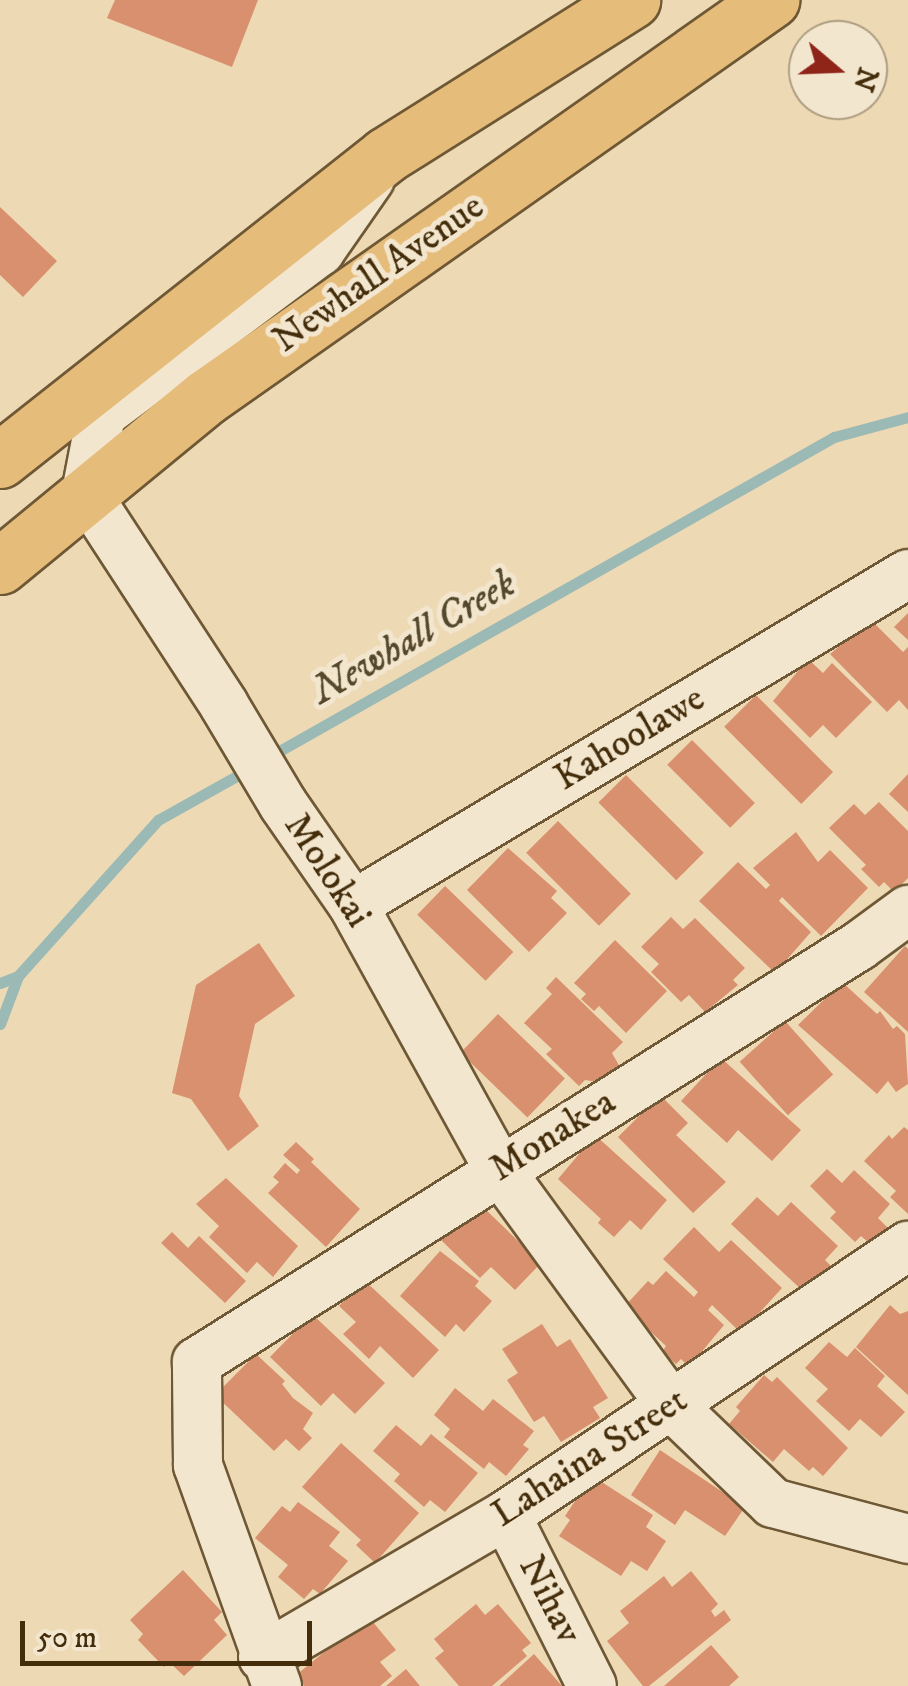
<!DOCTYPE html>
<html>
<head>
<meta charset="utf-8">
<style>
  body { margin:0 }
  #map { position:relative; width:908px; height:1686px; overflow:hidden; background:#edd9b3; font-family:"IM FELL DW Pica",serif }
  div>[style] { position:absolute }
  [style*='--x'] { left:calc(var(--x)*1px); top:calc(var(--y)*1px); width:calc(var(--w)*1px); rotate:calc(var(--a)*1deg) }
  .stream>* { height:11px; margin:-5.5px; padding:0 5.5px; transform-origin:5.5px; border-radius:5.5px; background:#9bb9b5 }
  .building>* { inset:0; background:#d9906f; transform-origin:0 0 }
  .roads { filter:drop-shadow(2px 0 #6e5835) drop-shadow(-2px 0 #6e5835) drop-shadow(0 2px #6e5835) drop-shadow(0 -2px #6e5835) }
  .minor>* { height:48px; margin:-24px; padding:0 24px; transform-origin:24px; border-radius:24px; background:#f3e6ce }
  .major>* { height:55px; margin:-27.5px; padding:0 27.5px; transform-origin:27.5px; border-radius:27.5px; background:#e6bc7a }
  span { translate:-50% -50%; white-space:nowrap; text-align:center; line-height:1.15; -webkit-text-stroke:10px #f3e6ce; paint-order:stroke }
  .street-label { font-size:38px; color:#442d0b }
  .water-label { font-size:40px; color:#55492d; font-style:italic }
  .north { position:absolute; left:788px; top:20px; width:100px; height:100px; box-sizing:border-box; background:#f3e6ce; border:2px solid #ad9c80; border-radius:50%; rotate:109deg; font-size:28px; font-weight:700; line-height:40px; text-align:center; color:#442d0b }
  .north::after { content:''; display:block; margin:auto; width:35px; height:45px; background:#8f2418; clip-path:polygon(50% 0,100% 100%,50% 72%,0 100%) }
  .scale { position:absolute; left:20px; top:1621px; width:292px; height:45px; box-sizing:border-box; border:5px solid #442d0b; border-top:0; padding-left:12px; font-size:30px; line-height:35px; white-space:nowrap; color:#442d0b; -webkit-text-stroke:8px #f3e6ce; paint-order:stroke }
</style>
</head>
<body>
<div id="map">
  <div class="stream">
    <i style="--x:267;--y:758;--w:652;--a:-29.52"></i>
    <i style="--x:834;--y:437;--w:77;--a:-15.1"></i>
    <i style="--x:0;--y:983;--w:19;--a:-21"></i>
    <i style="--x:18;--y:976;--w:210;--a:-48.1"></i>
    <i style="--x:158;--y:820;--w:107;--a:-29.2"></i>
    <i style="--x:0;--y:1024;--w:51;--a:-69.4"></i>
  </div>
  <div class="building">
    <i style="clip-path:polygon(115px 0,258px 0,232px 67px,107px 18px)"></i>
    <i style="clip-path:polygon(0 207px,57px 261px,23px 297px,0 275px)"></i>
    <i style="clip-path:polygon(908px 613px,908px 640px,894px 627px)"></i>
    <i style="clip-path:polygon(871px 620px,903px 652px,908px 647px,908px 710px,899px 700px,887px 712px,830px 654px)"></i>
    <i style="clip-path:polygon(808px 659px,823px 673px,832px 663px,872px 702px,836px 738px,823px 725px,810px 738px,773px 701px)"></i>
    <i style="left:756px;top:695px;width:109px;height:45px;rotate:45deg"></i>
    <i style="left:692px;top:740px;width:89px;height:35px;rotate:45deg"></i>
    <i style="clip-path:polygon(908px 774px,908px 812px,889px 794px)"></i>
    <i style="left:626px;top:775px;width:110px;height:39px;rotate:45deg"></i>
    <i style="clip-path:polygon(879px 802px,908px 831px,908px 878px,894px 892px,884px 882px,879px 887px,861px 869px,866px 865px,829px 828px,854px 804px,865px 815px)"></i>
    <i style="left:558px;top:821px;width:103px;height:45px;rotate:45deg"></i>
    <i style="clip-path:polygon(796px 832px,818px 862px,830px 850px,868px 888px,821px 936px,782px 897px,779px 901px,811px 932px,775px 973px,699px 901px,738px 862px,766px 889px,770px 885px,753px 868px)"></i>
    <i style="clip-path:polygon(508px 848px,557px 891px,551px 898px,567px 913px,529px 952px,467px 890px)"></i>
    <i style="left:445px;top:886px;width:95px;height:40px;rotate:44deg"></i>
    <i style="clip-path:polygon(671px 917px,683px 929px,695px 918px,745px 968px,733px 980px,738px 985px,705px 1012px,689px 995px,681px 1002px,651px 972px,659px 964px,641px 947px)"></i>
    <i style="clip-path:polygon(615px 940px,667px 991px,626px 1033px,599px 1006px,594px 1011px,581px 999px,586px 994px,574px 983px)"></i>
    <i style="clip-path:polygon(259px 943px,295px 996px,255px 1024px,239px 1096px,259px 1126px,228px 1151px,191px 1099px,172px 1093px,196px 985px)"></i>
    <i style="clip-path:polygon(905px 946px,908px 949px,908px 1032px,864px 992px)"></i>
    <i style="clip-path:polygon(556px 977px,623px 1042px,612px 1053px,620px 1067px,598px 1082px,585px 1080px,579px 1086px,546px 1054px,552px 1049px,524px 1023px,552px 994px,546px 988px)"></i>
    <i style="clip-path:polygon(842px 982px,877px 1014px,880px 1011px,893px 1029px,897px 1026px,905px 1034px,908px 1084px,896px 1092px,888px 1081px,877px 1094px,798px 1025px)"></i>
    <i style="left:498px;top:1014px;width:93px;height:54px;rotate:44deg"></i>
    <i style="left:785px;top:1021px;width:72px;height:61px;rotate:48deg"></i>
    <i style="clip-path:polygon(721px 1058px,801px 1130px,772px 1161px,738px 1130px,727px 1143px,681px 1101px)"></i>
    <i style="clip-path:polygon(660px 1095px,688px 1123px,676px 1135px,726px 1182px,693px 1213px,618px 1137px)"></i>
    <i style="clip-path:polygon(904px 1127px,908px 1130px,908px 1214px,890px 1197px,896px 1191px,864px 1161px,889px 1135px,892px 1139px)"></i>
    <i style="clip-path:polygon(595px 1135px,667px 1200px,641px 1230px,630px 1220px,614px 1237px,598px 1223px,601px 1219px,558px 1179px)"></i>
    <i style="clip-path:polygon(296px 1142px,314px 1159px,311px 1162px,360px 1209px,326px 1247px,268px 1193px,279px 1182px,273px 1177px,285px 1163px,297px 1174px,300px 1170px,283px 1155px)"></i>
    <i style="clip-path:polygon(827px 1169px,842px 1183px,854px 1170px,890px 1204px,878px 1218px,890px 1230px,874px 1247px,861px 1236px,855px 1242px,830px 1218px,836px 1212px,810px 1186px)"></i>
    <i style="clip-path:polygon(226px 1178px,298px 1246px,273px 1277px,257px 1262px,247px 1273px,209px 1237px,219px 1226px,196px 1204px)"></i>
    <i style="clip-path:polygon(757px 1197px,778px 1216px,791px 1202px,838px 1246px,825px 1260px,832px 1267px,804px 1292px,731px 1224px)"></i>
    <i style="clip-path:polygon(484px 1208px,541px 1263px,515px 1290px,491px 1267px,480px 1278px,441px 1240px)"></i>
    <i style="clip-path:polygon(694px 1227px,719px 1252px,731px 1240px,782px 1288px,741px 1333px,712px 1305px,708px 1310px,724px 1325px,689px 1367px,681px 1359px,676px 1364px,662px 1352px,666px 1346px,624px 1307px,648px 1281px,653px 1285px,666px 1271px,694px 1297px,698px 1292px,663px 1259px)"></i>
    <i style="clip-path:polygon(172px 1232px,188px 1248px,199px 1236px,246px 1281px,225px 1303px,161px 1243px)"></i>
    <i style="clip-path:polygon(440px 1251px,479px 1281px,475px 1286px,492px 1301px,464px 1332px,456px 1324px,445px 1337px,400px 1296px)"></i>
    <i style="clip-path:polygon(364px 1280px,439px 1350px,413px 1378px,380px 1346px,369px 1359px,343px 1334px,356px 1322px,339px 1306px)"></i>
    <i style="clip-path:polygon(890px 1305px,900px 1314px,908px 1311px,908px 1395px,856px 1347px)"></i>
    <i style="clip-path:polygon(312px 1314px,385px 1383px,355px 1414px,333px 1393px,321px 1406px,270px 1357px)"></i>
    <i style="clip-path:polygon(542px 1324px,557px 1347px,570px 1339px,608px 1398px,593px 1407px,600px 1418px,561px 1442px,544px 1416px,534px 1422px,507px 1380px,518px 1373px,502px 1349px)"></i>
    <i style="clip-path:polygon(829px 1342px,847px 1357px,855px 1348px,885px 1376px,877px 1386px,905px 1412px,881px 1437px,860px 1419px,849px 1431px,816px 1401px,828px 1389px,805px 1368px)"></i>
    <i style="clip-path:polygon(256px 1354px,285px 1381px,282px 1384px,293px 1398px,313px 1413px,303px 1429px,312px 1438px,299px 1451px,286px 1439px,274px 1451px,215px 1395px)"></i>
    <i style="clip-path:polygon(764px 1375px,772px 1382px,777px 1377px,848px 1448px,823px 1476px,813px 1467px,809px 1471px,784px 1449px,773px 1462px,729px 1424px,740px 1411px,736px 1407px)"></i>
    <i style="clip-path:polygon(455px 1388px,483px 1411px,493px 1399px,534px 1431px,523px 1445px,529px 1449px,506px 1476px,489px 1462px,484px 1469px,444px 1437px,450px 1429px,434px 1415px)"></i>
    <i style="clip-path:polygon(396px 1425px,421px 1446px,431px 1434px,478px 1473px,445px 1512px,430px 1500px,424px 1507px,394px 1481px,400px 1474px,373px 1451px)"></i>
    <i style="clip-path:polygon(341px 1443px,419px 1513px,375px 1563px,356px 1545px,361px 1540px,302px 1487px)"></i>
    <i style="clip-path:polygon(660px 1450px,745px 1507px,725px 1536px,685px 1510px,675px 1525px,631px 1495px)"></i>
    <i style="clip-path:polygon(597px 1479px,653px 1515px,646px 1527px,666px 1541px,647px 1571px,631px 1561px,621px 1576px,559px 1536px,570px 1520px,565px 1516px,585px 1486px,590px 1490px)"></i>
    <i style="clip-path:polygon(298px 1502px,340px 1532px,329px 1546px,348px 1561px,320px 1594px,313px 1589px,304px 1599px,278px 1577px,288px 1565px,255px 1538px,282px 1506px,290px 1512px)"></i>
    <i style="clip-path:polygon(183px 1570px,222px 1612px,214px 1620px,227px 1635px,184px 1676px,169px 1662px,164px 1667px,138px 1640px,143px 1634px,130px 1620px)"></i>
    <i style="clip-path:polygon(691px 1571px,718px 1604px,711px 1611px,715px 1617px,724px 1610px,731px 1620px,649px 1686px,643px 1686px,607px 1641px,629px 1623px,620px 1611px,664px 1576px,672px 1587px)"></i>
    <i style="clip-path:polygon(476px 1604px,485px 1615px,498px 1604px,531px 1643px,522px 1650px,527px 1656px,492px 1686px,459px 1686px,435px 1658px,444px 1651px,434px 1639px)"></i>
    <i style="clip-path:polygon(368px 1616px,396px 1650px,380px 1662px,392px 1676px,380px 1686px,304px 1686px,295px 1676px)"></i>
    <i style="clip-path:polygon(711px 1645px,739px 1677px,729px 1686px,664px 1686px)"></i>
    <i style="clip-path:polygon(534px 1654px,562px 1686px,499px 1686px)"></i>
    <i style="clip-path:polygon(406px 1669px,420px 1686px,386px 1686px)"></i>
  </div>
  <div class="roads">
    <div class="minor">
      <i style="--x:370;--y:179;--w:88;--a:124.8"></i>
      <i style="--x:320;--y:251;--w:274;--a:143.2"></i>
      <i style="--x:101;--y:415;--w:79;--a:100.9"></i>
      <i style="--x:86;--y:493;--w:253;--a:56.9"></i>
      <i style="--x:224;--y:705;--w:115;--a:59.2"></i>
      <i style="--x:283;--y:804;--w:123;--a:55.3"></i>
      <i style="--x:353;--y:905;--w:302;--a:61.1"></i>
      <i style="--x:499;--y:1169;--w:292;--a:53.9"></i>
      <i style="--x:671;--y:1405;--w:141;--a:43.9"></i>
      <i style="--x:773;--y:1503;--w:140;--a:14.9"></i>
      <i style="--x:353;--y:905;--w:646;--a:-30.81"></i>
      <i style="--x:506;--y:1515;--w:191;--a:63.3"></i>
      <i style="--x:263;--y:1657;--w:281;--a:-30.3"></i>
      <i style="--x:506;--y:1515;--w:484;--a:-33.8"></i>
      <i style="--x:277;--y:1686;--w:235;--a:-109.7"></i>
      <i style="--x:198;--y:1465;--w:103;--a:-90.6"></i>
      <i style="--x:197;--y:1362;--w:782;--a:-32.15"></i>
      <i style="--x:859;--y:946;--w:61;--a:-36.3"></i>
    </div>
    <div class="major">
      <i style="--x:0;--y:460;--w:492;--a:-38.3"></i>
      <i style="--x:386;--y:155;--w:291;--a:-32.2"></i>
      <i style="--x:0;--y:566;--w:266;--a:-39.4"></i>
      <i style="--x:206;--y:397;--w:691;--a:-35.09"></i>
    </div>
  </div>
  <div class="street-label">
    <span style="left:379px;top:274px;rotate:-35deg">Newhall Avenue</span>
    <span style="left:630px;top:739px;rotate:-31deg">Kahoolawe</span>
    <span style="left:327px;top:871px;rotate:57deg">Molokai</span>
    <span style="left:553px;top:1136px;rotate:-32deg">Monakea</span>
    <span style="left:590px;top:1458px;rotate:-33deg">Lahaina Street</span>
    <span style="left:549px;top:1600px;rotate:63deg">Nihav</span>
  </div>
  <div class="water-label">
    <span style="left:414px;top:638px;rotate:-30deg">Newhall Creek</span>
  </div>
  <div class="north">N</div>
  <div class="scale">50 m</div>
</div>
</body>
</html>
